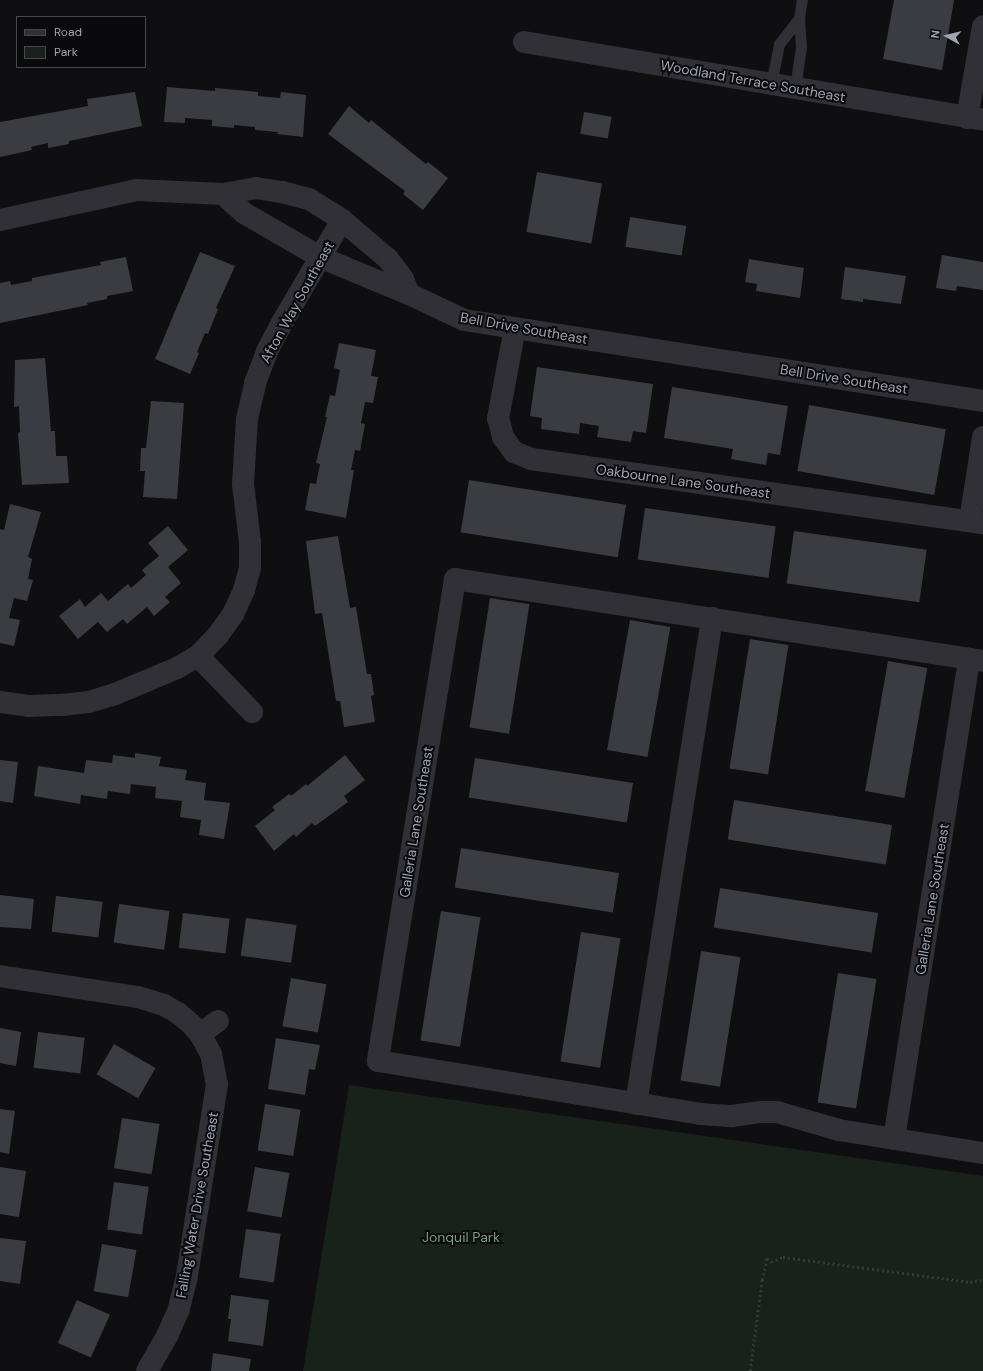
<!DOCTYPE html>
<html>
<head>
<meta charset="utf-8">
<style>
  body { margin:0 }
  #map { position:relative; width:983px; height:1371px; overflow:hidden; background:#0f0f11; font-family:"DM Sans",sans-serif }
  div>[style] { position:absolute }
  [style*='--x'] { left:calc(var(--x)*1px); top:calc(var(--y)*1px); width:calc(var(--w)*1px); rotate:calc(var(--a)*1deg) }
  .green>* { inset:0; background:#19211b }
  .building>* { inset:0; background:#3b3c41; transform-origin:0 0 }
  .path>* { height:2.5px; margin-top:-1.25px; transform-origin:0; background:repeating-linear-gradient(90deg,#36373d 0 2px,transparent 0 5px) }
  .lane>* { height:11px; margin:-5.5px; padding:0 5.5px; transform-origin:5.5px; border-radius:5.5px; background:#303036 }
  .street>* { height:22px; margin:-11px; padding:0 11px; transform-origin:11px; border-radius:11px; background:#303036 }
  span { translate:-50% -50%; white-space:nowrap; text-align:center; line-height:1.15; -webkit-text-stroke:4px #0a0a0c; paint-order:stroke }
  .street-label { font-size:14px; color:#9fa4b3 }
  .park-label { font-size:14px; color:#73a079 }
  .legend { position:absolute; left:16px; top:16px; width:130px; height:52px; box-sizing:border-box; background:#0a0a0c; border:1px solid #46484f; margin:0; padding:5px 7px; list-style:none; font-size:12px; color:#9fa4b3 }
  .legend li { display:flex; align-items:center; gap:8px; height:20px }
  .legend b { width:20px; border:1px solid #46484f }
  .north { position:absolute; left:927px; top:16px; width:40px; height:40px; -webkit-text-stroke:3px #0a0a0c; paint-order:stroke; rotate:278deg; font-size:11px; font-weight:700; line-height:16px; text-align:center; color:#9fa4b3 }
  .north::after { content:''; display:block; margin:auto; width:14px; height:18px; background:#9fa4b3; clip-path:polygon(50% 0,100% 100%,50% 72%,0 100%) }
</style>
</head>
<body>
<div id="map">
  <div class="green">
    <i style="clip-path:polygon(349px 1085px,983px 1176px,983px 1371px,303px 1371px)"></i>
  </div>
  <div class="building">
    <i style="clip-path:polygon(894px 0,954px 0,942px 70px,883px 59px)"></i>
    <i style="clip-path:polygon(167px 87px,215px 91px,215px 88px,258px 92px,258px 96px,280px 98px,281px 92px,306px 95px,303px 137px,277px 134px,278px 132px,255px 130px,255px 127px,234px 125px,234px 128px,212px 126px,212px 120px,185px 118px,185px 123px,164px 122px)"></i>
    <i style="clip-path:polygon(135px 92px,142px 126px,69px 141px,69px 144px,48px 148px,48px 143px,31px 147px,32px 150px,0 157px,0 122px,88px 106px,87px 99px)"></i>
    <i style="clip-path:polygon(349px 106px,369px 123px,371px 120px,426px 164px,428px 162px,448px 178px,423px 210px,403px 194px,405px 191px,328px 134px)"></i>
    <i style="left:584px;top:112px;width:28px;height:22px;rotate:10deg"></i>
    <i style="left:537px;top:172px;width:66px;height:61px;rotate:10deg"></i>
    <i style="left:630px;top:217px;width:57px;height:30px;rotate:9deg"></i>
    <i style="clip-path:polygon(200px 252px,235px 266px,216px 308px,218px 309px,208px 334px,205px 333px,197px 352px,199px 353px,190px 374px,155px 359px)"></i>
    <i style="clip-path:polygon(942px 255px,983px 262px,983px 290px,957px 286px,956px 291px,936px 288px)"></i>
    <i style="clip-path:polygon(126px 257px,133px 291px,107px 296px,107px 299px,87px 303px,88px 305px,0 323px,0 283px,10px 281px,11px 285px,32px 281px,32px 278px,101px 265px,100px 262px)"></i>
    <i style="clip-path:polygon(749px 259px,804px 268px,800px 298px,756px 291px,757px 284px,745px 282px)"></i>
    <i style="clip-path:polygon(845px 267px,906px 276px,901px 304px,863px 299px,863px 302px,841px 299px)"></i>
    <i style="clip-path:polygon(339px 343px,376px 350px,371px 376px,378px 377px,373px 403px,365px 402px,361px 423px,365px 424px,360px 451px,355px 450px,351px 470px,354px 470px,346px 518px,305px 510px,310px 483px,316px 484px,320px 464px,316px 463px,327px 417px,325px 417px,330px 395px,335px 396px,340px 370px,334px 368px)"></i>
    <i style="clip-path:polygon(45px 358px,51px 431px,55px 431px,56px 456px,67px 456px,69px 483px,22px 485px,18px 433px,20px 432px,19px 406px,14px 407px,15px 360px)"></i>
    <i style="clip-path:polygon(537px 367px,653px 384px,646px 433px,633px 431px,631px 442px,597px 437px,599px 426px,580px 423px,579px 434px,541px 429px,542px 418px,530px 416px)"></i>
    <i style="clip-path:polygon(672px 387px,788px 406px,780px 455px,768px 453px,766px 465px,731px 459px,733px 449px,664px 438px)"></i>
    <i style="clip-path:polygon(151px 401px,184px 403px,177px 499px,143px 497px,145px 471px,140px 471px,141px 448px,146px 448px)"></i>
    <i style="left:809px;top:405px;width:139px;height:67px;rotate:10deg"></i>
    <i style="left:469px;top:480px;width:159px;height:53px;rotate:9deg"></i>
    <i style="clip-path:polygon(10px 504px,41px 512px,28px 557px,32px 559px,28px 579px,33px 580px,27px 601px,14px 598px,9px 618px,20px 620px,14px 646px,0 643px,0 529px,4px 530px)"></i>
    <i style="left:645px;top:508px;width:132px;height:52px;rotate:8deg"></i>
    <i style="clip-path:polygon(168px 526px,188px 550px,168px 567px,181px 583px,165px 597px,170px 602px,154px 616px,147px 607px,127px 624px,123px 619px,107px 632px,98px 622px,78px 639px,59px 616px,80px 599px,85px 607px,101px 593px,108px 601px,128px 584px,131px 588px,146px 575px,142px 570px,159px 556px,148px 543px)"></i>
    <i style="left:794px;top:531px;width:134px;height:53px;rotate:8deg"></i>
    <i style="clip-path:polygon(338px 536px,350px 608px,356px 607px,367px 674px,371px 674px,374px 695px,371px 696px,375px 722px,344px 727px,340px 701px,336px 701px,322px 613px,315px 614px,306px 541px)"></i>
    <i style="left:490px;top:598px;width:40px;height:131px;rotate:9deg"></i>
    <i style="left:630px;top:620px;width:41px;height:132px;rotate:10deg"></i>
    <i style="left:750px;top:639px;width:39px;height:131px;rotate:9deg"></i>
    <i style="left:888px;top:661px;width:40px;height:132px;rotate:10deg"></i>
    <i style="clip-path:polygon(135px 753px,161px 757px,159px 766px,187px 770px,185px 780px,206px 783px,204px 800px,230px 803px,224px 839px,199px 835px,201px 820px,180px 817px,182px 801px,155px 798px,156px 787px,131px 784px,130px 794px,108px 791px,107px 799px,81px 795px,80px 804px,34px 796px,38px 766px,84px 773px,86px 760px,112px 763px,113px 755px,135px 758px)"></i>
    <i style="clip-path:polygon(345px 755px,365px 780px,344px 796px,348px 802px,315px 826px,312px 823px,296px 837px,294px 834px,274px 851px,255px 826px,275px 810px,272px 807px,289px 794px,291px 796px,306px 784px,307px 786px)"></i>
    <i style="left:475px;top:758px;width:160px;height:40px;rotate:9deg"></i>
    <i style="clip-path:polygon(0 760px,18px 762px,13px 803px,0 801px)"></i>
    <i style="left:734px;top:800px;width:160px;height:40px;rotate:9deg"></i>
    <i style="left:461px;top:848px;width:160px;height:40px;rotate:9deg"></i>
    <i style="left:720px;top:888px;width:160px;height:40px;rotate:9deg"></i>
    <i style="clip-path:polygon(0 895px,34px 899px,31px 929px,0 927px)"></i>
    <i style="left:56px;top:896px;width:47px;height:36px;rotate:7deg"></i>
    <i style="left:119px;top:904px;width:51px;height:39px;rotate:8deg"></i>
    <i style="left:441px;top:911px;width:40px;height:131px;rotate:9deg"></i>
    <i style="left:183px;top:913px;width:47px;height:35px;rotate:7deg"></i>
    <i style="left:246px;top:918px;width:51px;height:38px;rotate:8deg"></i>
    <i style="left:581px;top:932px;width:40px;height:131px;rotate:9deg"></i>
    <i style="left:701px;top:951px;width:40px;height:131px;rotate:9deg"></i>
    <i style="left:838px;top:973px;width:39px;height:131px;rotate:9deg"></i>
    <i style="left:291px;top:978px;width:36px;height:49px;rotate:10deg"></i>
    <i style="clip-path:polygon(0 1028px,21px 1032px,16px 1066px,0 1063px)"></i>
    <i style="left:38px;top:1032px;width:47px;height:36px;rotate:7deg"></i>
    <i style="clip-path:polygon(276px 1038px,320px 1045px,315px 1070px,309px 1069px,305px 1095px,268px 1089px)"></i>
    <i style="left:114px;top:1044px;width:48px;height:35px;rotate:30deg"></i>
    <i style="left:265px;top:1104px;width:36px;height:47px;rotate:9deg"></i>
    <i style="clip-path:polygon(0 1109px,15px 1111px,9px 1154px,0 1152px)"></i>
    <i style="left:122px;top:1118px;width:38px;height:51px;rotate:9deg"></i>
    <i style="clip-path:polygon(0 1167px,26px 1171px,19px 1217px,0 1214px)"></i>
    <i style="left:255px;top:1167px;width:35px;height:45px;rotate:10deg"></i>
    <i style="left:114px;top:1182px;width:35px;height:48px;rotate:8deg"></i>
    <i style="left:246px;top:1229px;width:35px;height:49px;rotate:8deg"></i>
    <i style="clip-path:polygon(0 1238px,26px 1241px,20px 1284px,0 1281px)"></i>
    <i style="left:102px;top:1244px;width:35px;height:48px;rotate:10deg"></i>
    <i style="clip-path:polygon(231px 1295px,269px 1300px,263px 1346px,228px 1341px,231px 1319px,228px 1319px)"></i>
    <i style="left:77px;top:1300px;width:36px;height:47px;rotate:24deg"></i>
    <i style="clip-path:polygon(213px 1353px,251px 1359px,249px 1371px,211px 1371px)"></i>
  </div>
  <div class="path">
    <i style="--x:750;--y:1371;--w:92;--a:-82.5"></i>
    <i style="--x:762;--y:1280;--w:23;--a:-77"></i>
    <i style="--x:767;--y:1258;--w:6;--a:45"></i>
    <i style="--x:771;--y:1262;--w:13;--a:-23"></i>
    <i style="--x:783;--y:1257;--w:189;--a:7.6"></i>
    <i style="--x:970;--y:1282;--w:13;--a:-13"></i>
  </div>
  <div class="lane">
    <i style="--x:771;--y:84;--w:41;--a:-78.7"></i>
    <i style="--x:779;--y:44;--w:33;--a:-52"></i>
    <i style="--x:795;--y:88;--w:41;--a:-81.7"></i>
    <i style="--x:801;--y:47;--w:29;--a:-94"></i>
    <i style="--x:799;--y:18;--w:18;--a:-81"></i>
  </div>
  <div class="street">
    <i style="--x:524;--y:42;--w:466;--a:9.6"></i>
    <i style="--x:967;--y:118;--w:93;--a:-80.1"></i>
    <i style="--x:223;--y:194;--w:34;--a:-10"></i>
    <i style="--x:256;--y:188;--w:26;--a:9"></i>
    <i style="--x:282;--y:192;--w:28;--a:15"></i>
    <i style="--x:309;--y:199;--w:39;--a:32"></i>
    <i style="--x:342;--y:220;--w:60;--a:40.3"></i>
    <i style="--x:388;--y:259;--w:25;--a:53"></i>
    <i style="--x:403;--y:279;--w:16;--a:68"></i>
    <i style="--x:0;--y:220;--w:139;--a:-12.4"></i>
    <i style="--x:136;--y:190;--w:87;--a:2.6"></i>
    <i style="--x:223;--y:194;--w:28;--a:42"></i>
    <i style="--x:244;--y:213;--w:88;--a:30.1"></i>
    <i style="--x:320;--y:257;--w:96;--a:22.6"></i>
    <i style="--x:409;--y:294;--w:61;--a:25.3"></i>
    <i style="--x:464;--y:320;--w:525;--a:8.87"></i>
    <i style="--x:515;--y:328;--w:92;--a:100.7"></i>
    <i style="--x:498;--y:418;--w:20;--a:75"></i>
    <i style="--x:503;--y:437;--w:19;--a:54"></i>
    <i style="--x:514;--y:452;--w:18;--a:22"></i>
    <i style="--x:531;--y:459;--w:457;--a:8.1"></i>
    <i style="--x:970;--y:521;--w:85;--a:-81.2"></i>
    <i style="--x:198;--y:656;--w:78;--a:46"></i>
    <i style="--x:983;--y:661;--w:534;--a:-171.17"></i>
    <i style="--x:455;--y:579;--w:488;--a:99.1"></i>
    <i style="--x:378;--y:1061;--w:327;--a:9.3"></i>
    <i style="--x:701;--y:1114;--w:31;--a:4"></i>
    <i style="--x:732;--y:1116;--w:29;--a:-8"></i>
    <i style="--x:761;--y:1112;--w:16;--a:0"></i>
    <i style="--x:777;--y:1112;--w:65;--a:16.2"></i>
    <i style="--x:839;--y:1130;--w:146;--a:9.1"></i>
    <i style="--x:0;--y:702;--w:28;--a:8"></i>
    <i style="--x:28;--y:706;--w:35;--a:-2"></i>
    <i style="--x:63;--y:705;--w:26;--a:-7"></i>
    <i style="--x:89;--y:702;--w:27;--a:-17"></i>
    <i style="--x:115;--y:694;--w:67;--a:-22.8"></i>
    <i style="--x:177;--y:668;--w:24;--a:-30"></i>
    <i style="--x:198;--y:656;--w:29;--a:-46"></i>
    <i style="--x:218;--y:635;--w:26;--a:-54"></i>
    <i style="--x:233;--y:614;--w:26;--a:-65"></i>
    <i style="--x:244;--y:590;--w:23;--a:-75"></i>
    <i style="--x:250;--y:568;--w:26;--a:-90"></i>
    <i style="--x:250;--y:542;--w:58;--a:-96.9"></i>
    <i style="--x:243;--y:484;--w:65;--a:-86.5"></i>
    <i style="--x:247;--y:419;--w:37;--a:-77"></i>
    <i style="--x:255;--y:383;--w:34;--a:-69"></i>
    <i style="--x:267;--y:351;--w:34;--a:-62"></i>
    <i style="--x:283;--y:321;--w:117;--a:-59.7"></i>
    <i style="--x:0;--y:976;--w:140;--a:8.7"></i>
    <i style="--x:138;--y:997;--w:27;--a:17"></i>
    <i style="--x:164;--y:1005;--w:16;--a:30"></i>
    <i style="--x:178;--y:1013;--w:17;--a:40"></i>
    <i style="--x:191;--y:1024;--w:13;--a:48"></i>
    <i style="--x:200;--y:1034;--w:23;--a:61"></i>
    <i style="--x:211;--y:1054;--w:31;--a:79"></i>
    <i style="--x:217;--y:1084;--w:194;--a:98.9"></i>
    <i style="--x:187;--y:1276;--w:34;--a:104"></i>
    <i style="--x:179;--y:1309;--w:30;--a:114"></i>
    <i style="--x:167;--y:1336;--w:40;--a:119.7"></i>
    <i style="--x:200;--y:1034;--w:22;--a:-36"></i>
    <i style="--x:636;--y:1104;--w:492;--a:-81.1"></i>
    <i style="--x:894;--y:1139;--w:486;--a:-81.1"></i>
  </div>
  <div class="street-label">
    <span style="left:753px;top:81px;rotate:10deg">Woodland Terrace Southeast</span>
    <span style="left:297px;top:302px;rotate:-61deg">Afton Way Southeast</span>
    <span style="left:524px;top:328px;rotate:10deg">Bell Drive Southeast</span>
    <span style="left:844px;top:379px;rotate:9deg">Bell Drive Southeast</span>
    <span style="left:683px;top:481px;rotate:8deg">Oakbourne Lane Southeast</span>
    <span style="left:416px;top:822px;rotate:-81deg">Galleria Lane Southeast</span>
    <span style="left:932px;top:899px;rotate:-81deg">Galleria Lane Southeast</span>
    <span style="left:197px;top:1205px;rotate:-80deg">Falling Water Drive Southeast</span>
  </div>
  <div class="park-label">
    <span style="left:461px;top:1237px">Jonquil Park</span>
  </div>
  <ul class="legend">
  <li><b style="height:5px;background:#303036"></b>Road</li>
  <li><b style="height:11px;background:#19211b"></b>Park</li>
  </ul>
  <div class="north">N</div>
</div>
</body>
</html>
